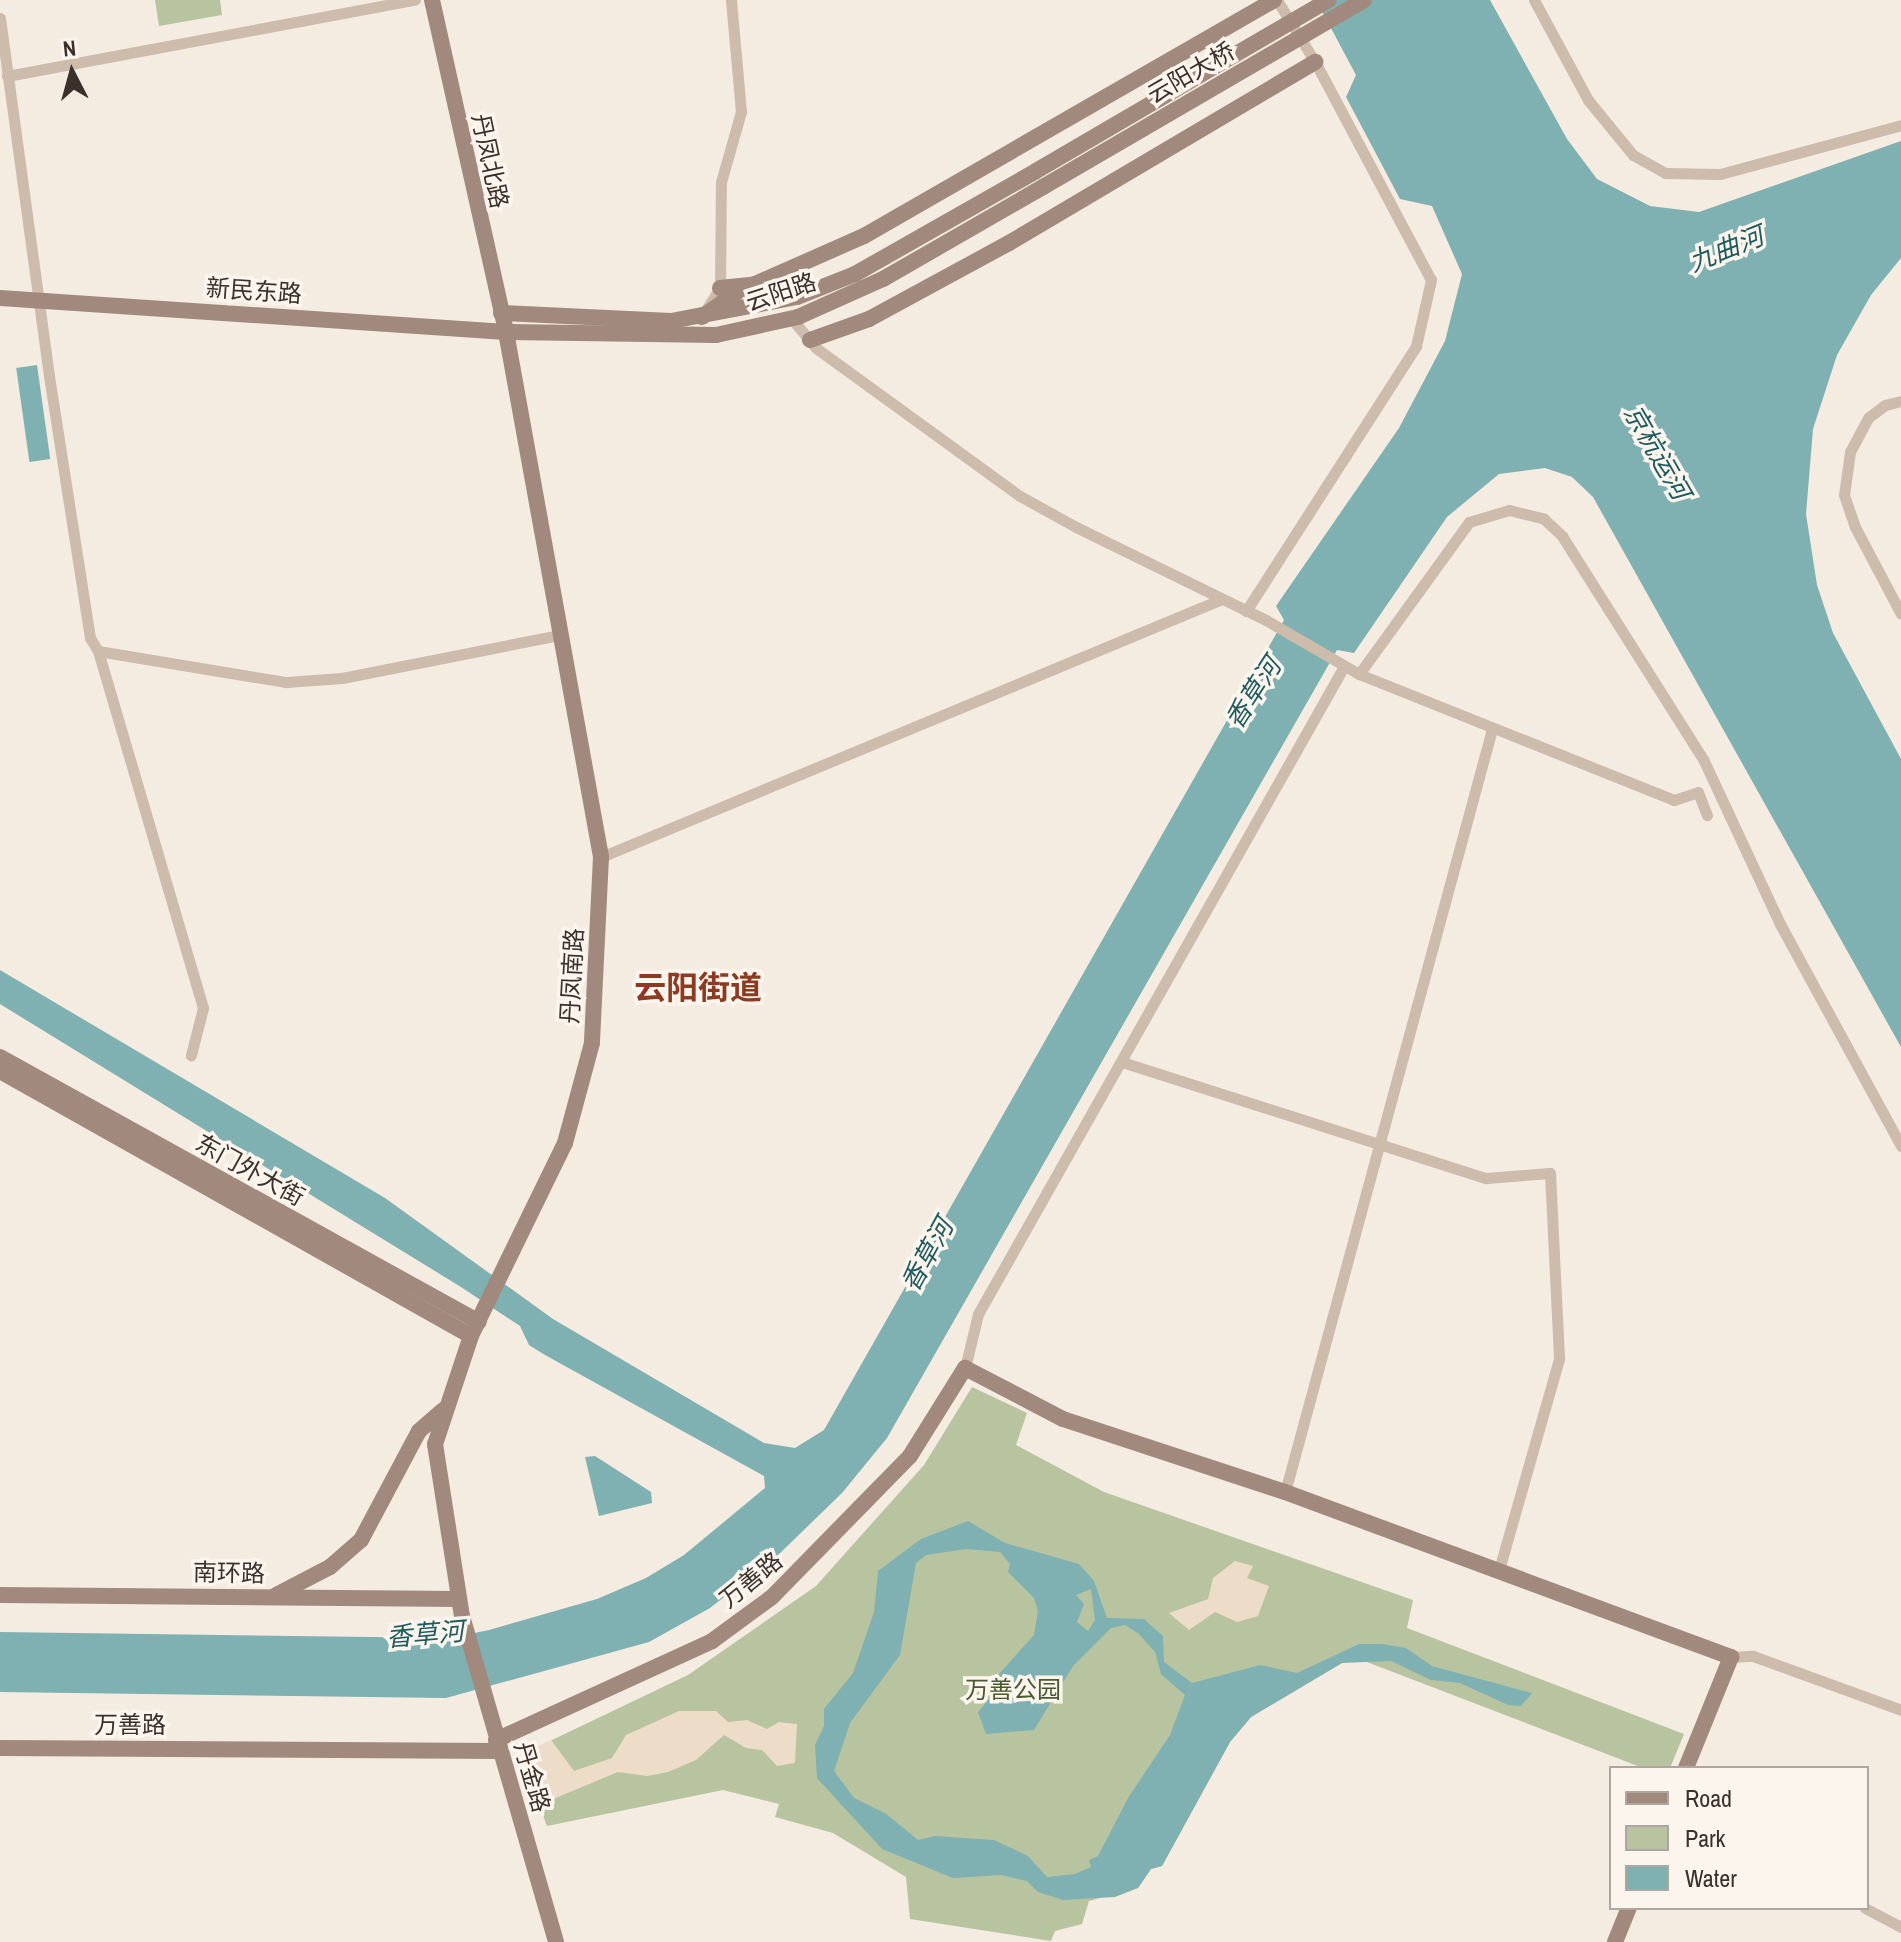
<!DOCTYPE html>
<html>
<head>
<meta charset="utf-8">
<style>
  body { margin:0 }
  #map { position:relative; width:1901px; height:1942px; overflow:hidden; background:#f4ebe1; font-family:"Archivo Narrow","Noto Sans SC",sans-serif }
  div>[style] { position:absolute }
  [style*='--x'] { left:calc(var(--x)*1px); top:calc(var(--y)*1px); width:calc(var(--w)*1px); rotate:calc(var(--a)*1deg) }
  .green>* { inset:0; background:#b8c4a0 }
  .plaza>* { inset:0; background:#ecdcc8 }
  .water>* { inset:0; background:#7fb0b2; transform-origin:0 0 }
  .street>* { height:11px; margin:-5.5px; padding:0 5.5px; transform-origin:5.5px; border-radius:5.5px; background:#cdbbac }
  .secondary>* { height:16px; margin:-8px; padding:0 8px; transform-origin:8px; border-radius:8px; background:#a18a7d }
  .secondary-bridge>* { height:16px; margin:-8px; padding:0 8px; transform-origin:8px; border-radius:8px; background:#a18a7d }
  span { translate:-50% -50%; white-space:nowrap; text-align:center; line-height:1.15; -webkit-text-stroke:7px #fbf5ee; paint-order:stroke }
  .street-label { font-size:24px; color:#3b302b }
  .park-label { font-size:24px; color:#4a5a2e }
  .water-label { font-size:26px; color:#1f5a5e; font-style:italic }
  .district-label { font-size:32px; color:#8c3b22; font-weight:700 }
  .legend { position:absolute; left:1609px; top:1766px; width:260px; height:144px; box-sizing:border-box; background:#fbf5ee; border:2px solid #aea6a0; margin:0; padding:10px 14px; list-style:none; font-size:24px; color:#3b302b }
  .legend li { display:flex; align-items:center; gap:16px; height:40px }
  .legend b { width:40px; border:2px solid #aea6a0 }
  .north { position:absolute; left:32px; top:32px; width:80px; height:80px; -webkit-text-stroke:6px #fbf5ee; paint-order:stroke; rotate:354deg; font-size:22px; font-weight:700; line-height:32px; text-align:center; color:#3b302b }
  .north::after { content:''; display:block; margin:auto; width:28px; height:36px; background:#3b302b; clip-path:polygon(50% 0,100% 100%,50% 72%,0 100%) }
</style>
</head>
<body>
<div id="map">
  <div class="green">
    <i style="clip-path:polygon(155px 0,220px 0,222px 15px,159px 26px)"></i>
    <i style="clip-path:polygon(972px 1387px,1027px 1413px,1016px 1445px,1104px 1492px,1413px 1600px,1407px 1628px,1684px 1734px,1670px 1768px,1643px 1768px,1359px 1659px,1342px 1663px,1251px 1717px,1230px 1742px,1162px 1866px,1151px 1869px,1138px 1888px,1089px 1901px,1082px 1924px,1055px 1931px,1051px 1941px,910px 1919px,906px 1877px,833px 1833px,775px 1817px,779px 1804px,723px 1790px,547px 1826px,525px 1768px,529px 1751px,688px 1675px,816px 1586px,924px 1465px)"></i>
  </div>
  <div class="plaza">
    <i style="clip-path:polygon(1235px 1561px,1253px 1566px,1247px 1578px,1269px 1586px,1258px 1616px,1237px 1622px,1215px 1612px,1189px 1630px,1169px 1613px,1208px 1599px,1213px 1578px)"></i>
    <i style="clip-path:polygon(679px 1711px,716px 1711px,728px 1722px,747px 1720px,767px 1729px,779px 1722px,797px 1724px,795px 1763px,777px 1766px,762px 1750px,746px 1748px,724px 1735px,696px 1760px,668px 1772px,647px 1776px,618px 1772px,539px 1805px,525px 1768px,529px 1751px,551px 1740px,574px 1771px,612px 1758px,626px 1735px)"></i>
  </div>
  <div class="water">
    <i style="clip-path:polygon(1316px 0,1490px 0,1567px 139px,1597px 179px,1650px 206px,1699px 212px,1901px 141px,1901px 258px,1871px 295px,1837px 355px,1813px 429px,1806px 514px,1817px 585px,1833px 633px,1901px 759px,1901px 1047px,1593px 497px,1572px 477px,1545px 468px,1499px 474px,1447px 517px,1354px 653px,1337px 650px,887px 1438px,842px 1493px,777px 1556px,710px 1608px,649px 1642px,446px 1698px,0 1692px,0 1632px,450px 1638px,489px 1630px,597px 1599px,646px 1578px,684px 1555px,765px 1488px,764px 1476px,545px 1355px,529px 1345px,520px 1326px,461px 1287px,0 1004px,0 970px,385px 1198px,553px 1319px,764px 1443px,795px 1448px,824px 1430px,1284px 620px,1276px 606px,1399px 428px,1445px 341px,1462px 274px,1432px 206px,1400px 199px,1346px 97px,1356px 75px)"></i>
    <i style="left:37px;top:365px;width:95px;height:21px;rotate:82deg"></i>
    <i style="clip-path:polygon(595px 1456px,651px 1492px,652px 1503px,599px 1516px,585px 1457px)"></i>
    <i style="clip-path:polygon(evenodd,968px 1521px,1005px 1543px,1079px 1564px,1094px 1581px,1107px 1618px,1144px 1619px,1163px 1636px,1164px 1662px,1192px 1683px,1260px 1665px,1297px 1673px,1359px 1644px,1382px 1644px,1406px 1648px,1432px 1666px,1532px 1693px,1521px 1706px,1508px 1705px,1460px 1683px,1431px 1680px,1391px 1661px,1342px 1663px,1251px 1717px,1230px 1742px,1162px 1866px,1151px 1869px,1138px 1888px,1115px 1897px,1063px 1900px,1038px 1892px,1027px 1881px,1001px 1875px,953px 1878px,882px 1849px,817px 1778px,815px 1745px,824px 1726px,824px 1709px,853px 1673px,874px 1612px,878px 1571px,921px 1539px,968px 1521px,966px 1549px,1000px 1552px,1010px 1564px,1008px 1572px,1034px 1598px,1038px 1611px,1034px 1635px,990px 1684px,990px 1698px,978px 1712px,986px 1734px,1034px 1730px,1073px 1666px,1111px 1628px,1125px 1625px,1139px 1634px,1155px 1652px,1161px 1674px,1185px 1695px,1170px 1735px,1128px 1798px,1098px 1856px,1089px 1860px,1091px 1867px,1075px 1874px,1047px 1877px,1028px 1856px,994px 1840px,935px 1836px,918px 1840px,885px 1813px,854px 1798px,834px 1771px,850px 1723px,900px 1655px,916px 1563px,926px 1555px,966px 1549px,968px 1521px,1091px 1589px,1095px 1620px,1088px 1631px,1077px 1622px,1084px 1604px,1076px 1595px,1091px 1589px)"></i>
  </div>
  <div class="street">
    <i style="--x:1534;--y:0;--w:114;--a:61.6"></i>
    <i style="--x:1588;--y:100;--w:71;--a:50.7"></i>
    <i style="--x:1633;--y:155;--w:37;--a:29"></i>
    <i style="--x:1665;--y:173;--w:55;--a:1"></i>
    <i style="--x:1720;--y:174;--w:188;--a:-15.1"></i>
    <i style="--x:0;--y:18;--w:361;--a:82.2"></i>
    <i style="--x:49;--y:376;--w:265;--a:81.1"></i>
    <i style="--x:90;--y:638;--w:15;--a:58"></i>
    <i style="--x:98;--y:651;--w:191;--a:9.4"></i>
    <i style="--x:286;--y:682;--w:56;--a:-4.1"></i>
    <i style="--x:342;--y:678;--w:222;--a:-11.2"></i>
    <i style="--x:7;--y:76;--w:415;--a:-10.6"></i>
    <i style="--x:706;--y:310;--w:26;--a:-58"></i>
    <i style="--x:720;--y:288;--w:106;--a:-89.5"></i>
    <i style="--x:721;--y:182;--w:73;--a:-74.1"></i>
    <i style="--x:741;--y:112;--w:112;--a:-95.1"></i>
    <i style="--x:791;--y:318;--w:39;--a:50"></i>
    <i style="--x:816;--y:348;--w:252;--a:36"></i>
    <i style="--x:1020;--y:496;--w:64;--a:29"></i>
    <i style="--x:1076;--y:527;--w:212;--a:26.1"></i>
    <i style="--x:1266;--y:620;--w:108;--a:30.1"></i>
    <i style="--x:1359;--y:674;--w:339;--a:21.8"></i>
    <i style="--x:1674;--y:800;--w:25;--a:-18"></i>
    <i style="--x:1698;--y:792;--w:25;--a:69"></i>
    <i style="--x:1901;--y:401;--w:16;--a:166"></i>
    <i style="--x:1885;--y:405;--w:21;--a:143"></i>
    <i style="--x:1868;--y:418;--w:38;--a:118"></i>
    <i style="--x:1850;--y:452;--w:43;--a:97.9"></i>
    <i style="--x:1844;--y:495;--w:34;--a:71"></i>
    <i style="--x:1855;--y:527;--w:98;--a:62.1"></i>
    <i style="--x:1246;--y:611;--w:315;--a:-57.3"></i>
    <i style="--x:1416;--y:346;--w:68;--a:-77.2"></i>
    <i style="--x:1431;--y:280;--w:247;--a:-118"></i>
    <i style="--x:1315;--y:62;--w:73;--a:-121.5"></i>
    <i style="--x:98;--y:651;--w:372;--a:73.6"></i>
    <i style="--x:203;--y:1008;--w:49;--a:104.3"></i>
    <i style="--x:1359;--y:674;--w:188;--a:-54.1"></i>
    <i style="--x:1469;--y:522;--w:42;--a:-16.7"></i>
    <i style="--x:1509;--y:510;--w:36;--a:14"></i>
    <i style="--x:1544;--y:519;--w:25;--a:43"></i>
    <i style="--x:1562;--y:536;--w:266;--a:57.7"></i>
    <i style="--x:1704;--y:761;--w:180;--a:65"></i>
    <i style="--x:1780;--y:924;--w:253;--a:61.4"></i>
    <i style="--x:601;--y:857;--w:672;--a:-22.56"></i>
    <i style="--x:1122;--y:1062;--w:382;--a:17.7"></i>
    <i style="--x:1486;--y:1178;--w:64;--a:-4.5"></i>
    <i style="--x:1550;--y:1173;--w:186;--a:87.2"></i>
    <i style="--x:1559;--y:1359;--w:218;--a:105.9"></i>
    <i style="--x:965;--y:1368;--w:56;--a:-76.5"></i>
    <i style="--x:978;--y:1314;--w:742;--a:-60.53"></i>
    <i style="--x:1285;--y:1492;--w:791;--a:-74.82"></i>
    <i style="--x:1731;--y:1657;--w:22;--a:-3"></i>
    <i style="--x:1753;--y:1656;--w:158;--a:20"></i>
    <i style="--x:1865;--y:1908;--w:41;--a:27.8"></i>
  </div>
  <div class="secondary">
    <i style="--x:432;--y:0;--w:340;--a:77.4"></i>
    <i style="--x:506;--y:332;--w:534;--a:79.74"></i>
    <i style="--x:601;--y:857;--w:186;--a:92.8"></i>
    <i style="--x:592;--y:1043;--w:104;--a:105.1"></i>
    <i style="--x:565;--y:1143;--w:215;--a:116"></i>
    <i style="--x:471;--y:1336;--w:114;--a:108.4"></i>
    <i style="--x:435;--y:1444;--w:174;--a:81.1"></i>
    <i style="--x:462;--y:1616;--w:339;--a:73.9"></i>
    <i style="--x:720;--y:288;--w:37;--a:-6"></i>
    <i style="--x:757;--y:284;--w:52;--a:5.5"></i>
    <i style="--x:0;--y:298;--w:507;--a:3.84"></i>
    <i style="--x:506;--y:332;--w:210;--a:0.8"></i>
    <i style="--x:716;--y:335;--w:84;--a:-12.4"></i>
    <i style="--x:798;--y:317;--w:93;--a:-24.1"></i>
    <i style="--x:883;--y:279;--w:185;--a:-29.9"></i>
    <i style="--x:501;--y:313;--w:170;--a:2.7"></i>
    <i style="--x:671;--y:321;--w:128;--a:-10.8"></i>
    <i style="--x:797;--y:297;--w:62;--a:-21.6"></i>
    <i style="--x:855;--y:274;--w:208;--a:-29.6"></i>
    <i style="--x:702;--y:317;--w:43;--a:-35.5"></i>
    <i style="--x:737;--y:292;--w:139;--a:-23.8"></i>
    <i style="--x:864;--y:236;--w:473;--a:-29.9"></i>
    <i style="--x:810;--y:340;--w:63;--a:-19.6"></i>
    <i style="--x:869;--y:319;--w:159;--a:-28.5"></i>
    <i style="--x:1009;--y:243;--w:356;--a:-30.6"></i>
    <i style="--x:0;--y:1057;--w:547;--a:28.95"></i>
    <i style="--x:0;--y:1071;--w:540;--a:29.36"></i>
    <i style="--x:0;--y:1595;--w:458;--a:0.5"></i>
    <i style="--x:276;--y:1595;--w:61;--a:-27.4"></i>
    <i style="--x:330;--y:1567;--w:41;--a:-41.1"></i>
    <i style="--x:361;--y:1540;--w:123;--a:-62"></i>
    <i style="--x:419;--y:1431;--w:32;--a:-41"></i>
    <i style="--x:496;--y:1740;--w:238;--a:-24.6"></i>
    <i style="--x:712;--y:1641;--w:74;--a:-36.3"></i>
    <i style="--x:772;--y:1597;--w:197;--a:-45.6"></i>
    <i style="--x:910;--y:1456;--w:104;--a:-58"></i>
    <i style="--x:965;--y:1368;--w:110;--a:27.5"></i>
    <i style="--x:1063;--y:1419;--w:234;--a:18.2"></i>
    <i style="--x:1285;--y:1492;--w:476;--a:20.3"></i>
    <i style="--x:1731;--y:1657;--w:120;--a:112.1"></i>
    <i style="--x:0;--y:1748;--w:500;--a:0.34"></i>
    <i style="--x:1615;--y:1942;--w:37;--a:-68"></i>
  </div>
  <div class="secondary-bridge">
    <i style="--x:1036;--y:171;--w:339;--a:-30.3"></i>
    <i style="--x:1043;--y:187;--w:371;--a:-30.2"></i>
  </div>
  <div class="street-label">
    <span style="left:1191px;top:73px;rotate:-30deg">云阳大桥</span>
    <span style="left:490px;top:161px;rotate:78deg">丹凤北路</span>
    <span style="left:254px;top:291px;rotate:4deg">新民东路</span>
    <span style="left:781px;top:292px;rotate:-18deg">云阳路</span>
    <span style="left:572px;top:976px;rotate:-87deg">丹凤南路</span>
    <span style="left:250px;top:1170px;rotate:29deg">东门外大街</span>
    <span style="left:229px;top:1573px;rotate:1deg">南环路</span>
    <span style="left:751px;top:1580px;rotate:-39deg">万善路</span>
    <span style="left:130px;top:1725px">万善路</span>
    <span style="left:532px;top:1777px;rotate:74deg">丹金路</span>
  </div>
  <div class="park-label">
    <span style="left:1013px;top:1690px">万善公园</span>
  </div>
  <div class="water-label">
    <span style="left:1726px;top:249px;rotate:-22deg">九曲河</span>
    <span style="left:1657px;top:452px;rotate:60deg">京杭运河</span>
    <span style="left:1253px;top:693px;rotate:-57deg">香草河</span>
    <span style="left:927px;top:1255px;rotate:-61deg">香草河</span>
    <span style="left:425px;top:1634px;rotate:-5deg">香草河</span>
  </div>
  <div class="district-label">
    <span style="left:698px;top:988px">云阳街道</span>
  </div>
  <ul class="legend">
  <li><b style="height:10px;background:#a18a7d"></b>Road</li>
  <li><b style="height:22px;background:#b8c4a0"></b>Park</li>
  <li><b style="height:22px;background:#7fb0b2"></b>Water</li>
  </ul>
  <div class="north">N</div>
</div>
</body>
</html>
